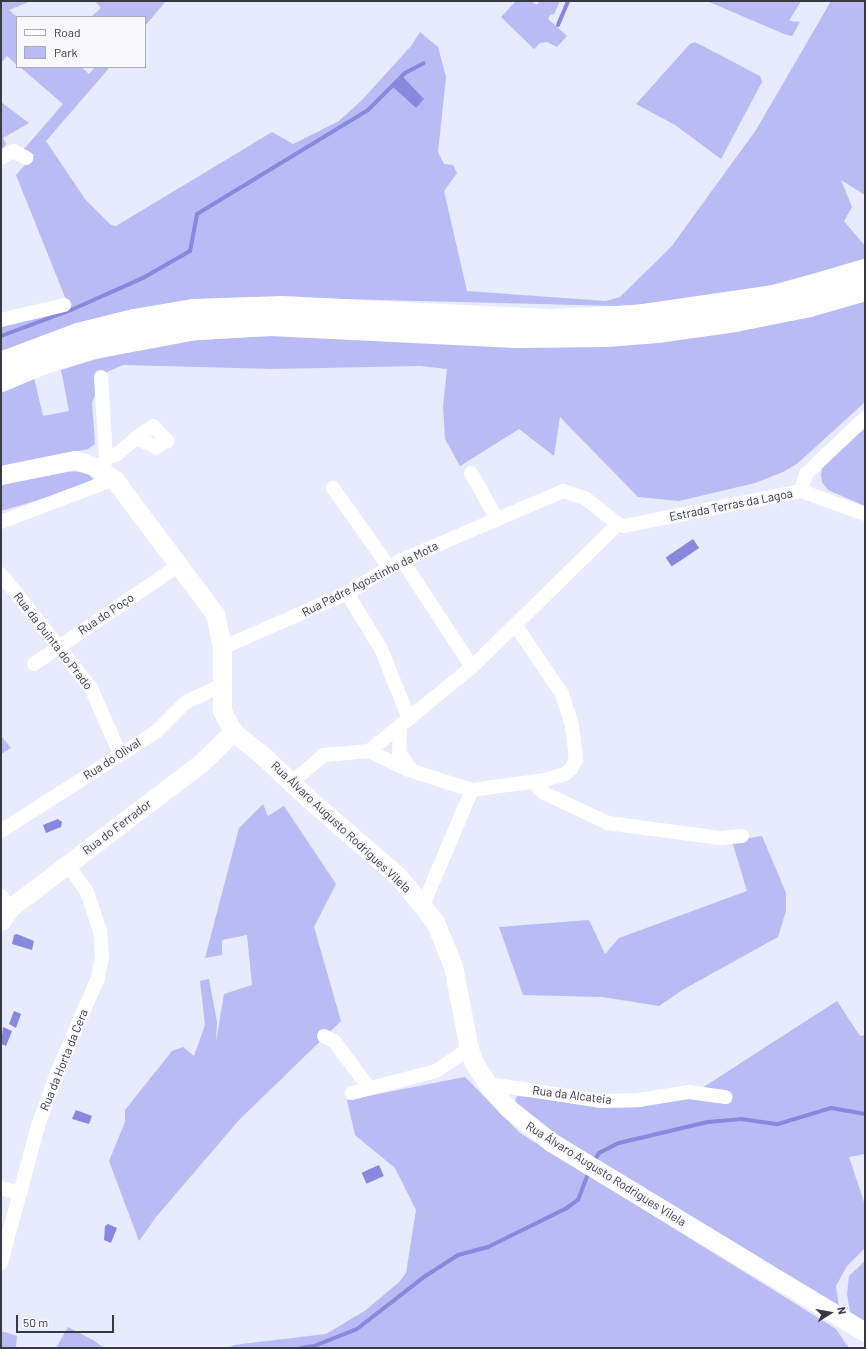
<!DOCTYPE html>
<html>
<head>
<meta charset="utf-8">
<style>
  body { margin:0 }
  #map { position:relative; width:866px; height:1349px; overflow:hidden; background:#e8eafd; font-family:Barlow,sans-serif }
  div>[style] { position:absolute }
  [style*='--x'] { left:calc(var(--x)*1px); top:calc(var(--y)*1px); width:calc(var(--w)*1px); rotate:calc(var(--a)*1deg) }
  .green>* { inset:0; background:#b8bbf4 }
  .water>* { inset:0; background:#8788de; transform-origin:0 0 }
  .stream>* { height:4px; margin:-2px; padding:0 2px; transform-origin:2px; border-radius:2px; background:#8788de }
  .street>* { height:14px; margin:-7px; padding:0 7px; transform-origin:7px; border-radius:7px; background:#fff }
  .secondary>* { height:19px; margin:-9.5px; padding:0 9.5px; transform-origin:9.5px; border-radius:9.5px; background:#fff }
  .primary>* { height:22px; margin:-11px; padding:0 11px; transform-origin:11px; border-radius:11px; background:#fff }
  span { translate:-50% -50%; white-space:nowrap; text-align:center; line-height:1.15; -webkit-text-stroke:4px #f8f8fd; paint-order:stroke }
  .street-label { font-size:12px; color:#383942 }
  .frame { position:absolute; inset:0; border:2px solid #383942; pointer-events:none }
  .legend { position:absolute; left:16px; top:16px; width:130px; height:52px; box-sizing:border-box; background:#f8f8fd; border:1px solid #abacb2; margin:0; padding:5px 7px; list-style:none; font-size:12px; color:#383942 }
  .legend li { display:flex; align-items:center; gap:8px; height:20px }
  .legend b { width:20px; border:1px solid #abacb2 }
  .north { position:absolute; left:810px; top:1293px; width:40px; height:40px; -webkit-text-stroke:3px #f8f8fd; paint-order:stroke; rotate:79deg; font-size:11px; font-weight:700; line-height:16px; text-align:center; color:#383942 }
  .north::after { content:''; display:block; margin:auto; width:14px; height:18px; background:#383942; clip-path:polygon(50% 0,100% 100%,50% 72%,0 100%) }
  .scale { position:absolute; left:16px; top:1315px; width:98px; height:18px; box-sizing:border-box; border:2px solid #383942; border-top:0; padding-left:5px; font-size:12px; line-height:14px; white-space:nowrap; color:#383942; -webkit-text-stroke:3px #f8f8fd; paint-order:stroke }
</style>
</head>
<body>
<div id="map">
  <div class="green">
    <i style="clip-path:polygon(1px 1px,31px 1px,9px 10px,17px 17px,17px 65px,7px 56px,1px 63px)"></i>
    <i style="clip-path:polygon(95px 1px,166px 1px,145px 26px,145px 17px,91px 17px,101px 8px)"></i>
    <i style="clip-path:polygon(516px 1px,531px 1px,537px 5px,540px 1px,560px 1px,554px 14px,550px 15px,548px 19px,567px 36px,557px 47px,547px 42px,540px 43px,534px 49px,501px 17px)"></i>
    <i style="clip-path:polygon(707px 1px,801px 1px,789px 21px,800px 22px,792px 36px,784px 34px)"></i>
    <i style="clip-path:polygon(831px 1px,865px 1px,865px 195px,841px 180px,852px 207px,844px 221px,865px 246px,864px 260px,753px 290px,671px 302px,617px 306px,300px 298px,1px 352px,1px 323px,69px 307px,16px 175px,34px 155px,24px 149px,63px 104px,20px 67px,81px 67px,89px 74px,95px 67px,110px 67px,46px 141px,85px 199px,111px 225px,116px 226px,272px 132px,293px 144px,339px 121px,362px 100px,411px 46px,420px 32px,438px 47px,446px 77px,438px 152px,444px 164px,453px 165px,457px 173px,444px 191px,467px 291px,606px 301px,620px 297px,671px 247px,756px 130px)"></i>
    <i style="clip-path:polygon(695px 42px,760px 76px,762px 82px,721px 159px,675px 125px,636px 104px,690px 44px)"></i>
    <i style="clip-path:polygon(1px 102px,29px 123px,3px 138px,6px 144px,1px 150px)"></i>
    <i style="clip-path:polygon(865px 301px,865px 402px,798px 463px,783px 472px,755px 483px,679px 501px,638px 497px,560px 417px,554px 456px,519px 429px,460px 466px,445px 439px,443px 406px,447px 369px,420px 366px,272px 369px,123px 365px,107px 372px,92px 402px,95px 444px,88px 449px,1px 468px,1px 392px,34px 378px,43px 416px,69px 411px,61px 370px,120px 352px,184px 341px)"></i>
    <i style="clip-path:polygon(865px 427px,865px 506px,828px 490px,822px 482px,821px 475px,822px 467px)"></i>
    <i style="clip-path:polygon(63px 471px,87px 472px,96px 483px,1px 511px,1px 485px)"></i>
    <i style="clip-path:polygon(1px 736px,11px 748px,1px 754px)"></i>
    <i style="clip-path:polygon(263px 804px,268px 816px,284px 806px,336px 884px,314px 927px,341px 1021px,239px 1120px,156px 1217px,139px 1241px,109px 1161px,125px 1122px,125px 1110px,172px 1051px,183px 1047px,194px 1056px,205px 1025px,200px 981px,209px 979px,217px 1022px,216px 1042px,224px 994px,252px 985px,247px 935px,222px 940px,222px 955px,205px 958px,239px 828px)"></i>
    <i style="clip-path:polygon(762px 836px,786px 893px,786px 911px,778px 937px,684px 989px,659px 1006px,602px 997px,523px 995px,499px 927px,589px 920px,605px 954px,619px 938px,747px 891px,732px 841px)"></i>
    <i style="clip-path:polygon(837px 1001px,860px 1036px,865px 1035px,865px 1154px,849px 1157px,865px 1205px,865px 1248px,847px 1266px,836px 1286px,839px 1308px,719px 1237px,520px 1111px,515px 1102px,517px 1096px,617px 1106px,685px 1099px)"></i>
    <i style="clip-path:polygon(465px 1077px,520px 1133px,836px 1329px,849px 1348px,228px 1348px,234px 1345px,326px 1334px,366px 1310px,399px 1282px,406px 1273px,416px 1210px,395px 1168px,355px 1135px,347px 1100px)"></i>
    <i style="clip-path:polygon(865px 1261px,865px 1325px,850px 1312px,847px 1294px,849px 1276px)"></i>
    <i style="clip-path:polygon(68px 1327px,93px 1340px,104px 1348px,56px 1348px)"></i>
    <i style="clip-path:polygon(1px 1331px,17px 1336px,16px 1348px,1px 1348px)"></i>
  </div>
  <div class="water">
    <i style="clip-path:polygon(403px 77px,424px 99px,416px 108px,393px 87px)"></i>
    <i style="left:693px;top:539px;width:11px;height:33px;rotate:56deg"></i>
    <i style="clip-path:polygon(58px 819px,62px 822px,61px 827px,46px 833px,43px 825px)"></i>
    <i style="clip-path:polygon(17px 934px,34px 941px,32px 950px,12px 944px,14px 935px)"></i>
    <i style="clip-path:polygon(14px 1011px,21px 1014px,16px 1028px,9px 1024px)"></i>
    <i style="clip-path:polygon(3px 1027px,12px 1031px,6px 1046px,1px 1044px)"></i>
    <i style="clip-path:polygon(76px 1110px,92px 1116px,89px 1124px,72px 1119px)"></i>
    <i style="left:379px;top:1165px;width:12px;height:19px;rotate:66deg"></i>
    <i style="clip-path:polygon(108px 1224px,117px 1228px,111px 1243px,104px 1240px,105px 1226px)"></i>
  </div>
  <div class="stream">
    <i style="--x:558;--y:25;--w:26;--a:-67"></i>
    <i style="--x:1;--y:336;--w:75;--a:-20.4"></i>
    <i style="--x:71;--y:310;--w:79;--a:-24"></i>
    <i style="--x:143;--y:278;--w:54;--a:-29.9"></i>
    <i style="--x:190;--y:251;--w:38;--a:-79"></i>
    <i style="--x:197;--y:214;--w:200;--a:-31.3"></i>
    <i style="--x:368;--y:110;--w:52;--a:-45"></i>
    <i style="--x:405;--y:73;--w:21;--a:-28"></i>
    <i style="--x:594;--y:1161;--w:9;--a:-58"></i>
    <i style="--x:599;--y:1153;--w:22;--a:-27"></i>
    <i style="--x:619;--y:1143;--w:91;--a:-13.3"></i>
    <i style="--x:708;--y:1122;--w:33;--a:-5"></i>
    <i style="--x:741;--y:1119;--w:37;--a:8"></i>
    <i style="--x:778;--y:1124;--w:55;--a:-16.8"></i>
    <i style="--x:831;--y:1108;--w:35;--a:10"></i>
    <i style="--x:301;--y:1348;--w:13;--a:-9"></i>
    <i style="--x:314;--y:1346;--w:46;--a:-21.6"></i>
    <i style="--x:357;--y:1329;--w:85;--a:-37.8"></i>
    <i style="--x:424;--y:1277;--w:40;--a:-32.9"></i>
    <i style="--x:458;--y:1255;--w:31;--a:-15"></i>
    <i style="--x:488;--y:1247;--w:86;--a:-26.3"></i>
    <i style="--x:565;--y:1209;--w:16;--a:-35"></i>
    <i style="--x:578;--y:1200;--w:31;--a:-69"></i>
  </div>
  <div class="street">
    <i style="--x:1;--y:158;--w:14;--a:-30"></i>
    <i style="--x:13;--y:151;--w:15;--a:28"></i>
    <i style="--x:1;--y:320;--w:65;--a:-13.4"></i>
    <i style="--x:101;--y:377;--w:81;--a:86.5"></i>
    <i style="--x:106;--y:458;--w:8;--a:104"></i>
    <i style="--x:106;--y:458;--w:10;--a:-17"></i>
    <i style="--x:116;--y:455;--w:26;--a:-40"></i>
    <i style="--x:136;--y:438;--w:21;--a:-35"></i>
    <i style="--x:153;--y:426;--w:21;--a:47"></i>
    <i style="--x:167;--y:441;--w:13;--a:151"></i>
    <i style="--x:156;--y:447;--w:22;--a:-156"></i>
    <i style="--x:471;--y:473;--w:53;--a:60.5"></i>
    <i style="--x:333;--y:488;--w:97;--a:54.7"></i>
    <i style="--x:801;--y:491;--w:18;--a:-74"></i>
    <i style="--x:806;--y:474;--w:81;--a:-43.5"></i>
    <i style="--x:1;--y:522;--w:121;--a:-20.8"></i>
    <i style="--x:402;--y:560;--w:128;--a:56.8"></i>
    <i style="--x:1;--y:574;--w:145;--a:51.7"></i>
    <i style="--x:91;--y:688;--w:72;--a:66.3"></i>
    <i style="--x:347;--y:593;--w:66;--a:58.7"></i>
    <i style="--x:381;--y:649;--w:75;--a:68.2"></i>
    <i style="--x:222;--y:648;--w:137;--a:-23.7"></i>
    <i style="--x:347;--y:593;--w:64;--a:-31"></i>
    <i style="--x:402;--y:560;--w:175;--a:-23.2"></i>
    <i style="--x:563;--y:491;--w:23;--a:18"></i>
    <i style="--x:585;--y:498;--w:42;--a:38.2"></i>
    <i style="--x:618;--y:524;--w:6;--a:18"></i>
    <i style="--x:624;--y:526;--w:180;--a:-11.2"></i>
    <i style="--x:801;--y:491;--w:68;--a:19.8"></i>
    <i style="--x:34;--y:664;--w:176;--a:-34.3"></i>
    <i style="--x:400;--y:727;--w:25;--a:92"></i>
    <i style="--x:399;--y:752;--w:21;--a:55"></i>
    <i style="--x:369;--y:751;--w:133;--a:-39.2"></i>
    <i style="--x:472;--y:667;--w:204;--a:-44.4"></i>
    <i style="--x:292;--y:782;--w:42;--a:-40.2"></i>
    <i style="--x:324;--y:755;--w:45;--a:-5.1"></i>
    <i style="--x:369;--y:751;--w:41;--a:25.9"></i>
    <i style="--x:406;--y:769;--w:69;--a:17.7"></i>
    <i style="--x:472;--y:790;--w:74;--a:-7.8"></i>
    <i style="--x:545;--y:780;--w:21;--a:-17"></i>
    <i style="--x:565;--y:774;--w:8;--a:-40"></i>
    <i style="--x:571;--y:769;--w:11;--a:-63"></i>
    <i style="--x:576;--y:759;--w:34;--a:-97"></i>
    <i style="--x:572;--y:725;--w:33;--a:-108"></i>
    <i style="--x:562;--y:694;--w:82;--a:-124.1"></i>
    <i style="--x:533;--y:782;--w:16;--a:45"></i>
    <i style="--x:544;--y:793;--w:71;--a:25.1"></i>
    <i style="--x:608;--y:823;--w:113;--a:7.6"></i>
    <i style="--x:720;--y:838;--w:22;--a:-5"></i>
    <i style="--x:1;--y:831;--w:184;--a:-32.6"></i>
    <i style="--x:156;--y:732;--w:42;--a:-45"></i>
    <i style="--x:186;--y:702;--w:38;--a:-25"></i>
    <i style="--x:1;--y:896;--w:15;--a:53"></i>
    <i style="--x:423;--y:905;--w:125;--a:-66.9"></i>
    <i style="--x:324;--y:1036;--w:11;--a:27"></i>
    <i style="--x:334;--y:1041;--w:59;--a:53.3"></i>
    <i style="--x:489;--y:1086;--w:8;--a:-7"></i>
    <i style="--x:497;--y:1085;--w:104;--a:8.8"></i>
    <i style="--x:600;--y:1101;--w:39;--a:-1"></i>
    <i style="--x:639;--y:1100;--w:51;--a:-9.1"></i>
    <i style="--x:689;--y:1092;--w:37;--a:8"></i>
    <i style="--x:352;--y:1093;--w:87;--a:-14.7"></i>
    <i style="--x:436;--y:1071;--w:40;--a:-34"></i>
    <i style="--x:1;--y:1188;--w:20;--a:15"></i>
    <i style="--x:1;--y:1263;--w:142;--a:-74.9"></i>
    <i style="--x:38;--y:1126;--w:59;--a:-70.3"></i>
    <i style="--x:58;--y:1070;--w:100;--a:-66.5"></i>
    <i style="--x:98;--y:978;--w:20;--a:-79"></i>
    <i style="--x:102;--y:958;--w:27;--a:-94"></i>
    <i style="--x:100;--y:931;--w:41;--a:-108.4"></i>
    <i style="--x:87;--y:892;--w:35;--a:-125"></i>
  </div>
  <div class="secondary">
    <i style="--x:1;--y:475;--w:76;--a:-11.5"></i>
    <i style="--x:75;--y:460;--w:22;--a:18"></i>
    <i style="--x:96;--y:467;--w:22;--a:34"></i>
    <i style="--x:114;--y:479;--w:169;--a:53.2"></i>
    <i style="--x:215;--y:614;--w:35;--a:78"></i>
    <i style="--x:222;--y:648;--w:63;--a:90"></i>
    <i style="--x:222;--y:711;--w:24;--a:62"></i>
    <i style="--x:233;--y:732;--w:37;--a:38"></i>
    <i style="--x:262;--y:755;--w:66;--a:43.2"></i>
    <i style="--x:310;--y:800;--w:118;--a:40.9"></i>
    <i style="--x:399;--y:877;--w:58;--a:51.3"></i>
    <i style="--x:435;--y:922;--w:48;--a:67.8"></i>
    <i style="--x:453;--y:966;--w:85;--a:79.1"></i>
    <i style="--x:469;--y:1049;--w:15;--a:70"></i>
    <i style="--x:474;--y:1063;--w:31;--a:57"></i>
    <i style="--x:491;--y:1089;--w:25;--a:48"></i>
    <i style="--x:508;--y:1108;--w:55;--a:38.3"></i>
    <i style="--x:551;--y:1142;--w:367;--a:31.2"></i>
    <i style="--x:1;--y:921;--w:16;--a:-55"></i>
    <i style="--x:10;--y:908;--w:240;--a:-37.2"></i>
    <i style="--x:201;--y:763;--w:45;--a:-44.1"></i>
  </div>
  <div class="primary">
    <i style="--x:1;--y:363;--w:82;--a:-20.6"></i>
    <i style="--x:78;--y:334;--w:58;--a:-14"></i>
    <i style="--x:134;--y:320;--w:61;--a:-9.5"></i>
    <i style="--x:194;--y:310;--w:88;--a:-2"></i>
    <i style="--x:282;--y:307;--w:268;--a:2.8"></i>
    <i style="--x:550;--y:320;--w:87;--a:-2.6"></i>
    <i style="--x:637;--y:316;--w:145;--a:-8.4"></i>
    <i style="--x:780;--y:295;--w:89;--a:-16.4"></i>
    <i style="--x:1;--y:381;--w:44;--a:-22.5"></i>
    <i style="--x:42;--y:364;--w:49;--a:-17.7"></i>
    <i style="--x:89;--y:349;--w:109;--a:-10.6"></i>
    <i style="--x:196;--y:329;--w:74;--a:-3.1"></i>
    <i style="--x:270;--y:325;--w:248;--a:2.8"></i>
    <i style="--x:518;--y:337;--w:89;--a:-0.6"></i>
    <i style="--x:607;--y:336;--w:50;--a:-4.6"></i>
    <i style="--x:657;--y:332;--w:79;--a:-8"></i>
    <i style="--x:735;--y:321;--w:76;--a:-11.3"></i>
    <i style="--x:810;--y:306;--w:57;--a:-16.2"></i>
  </div>
  <div class="street-label">
    <span style="left:731px;top:505px;rotate:-11deg">Estrada Terras da Lagoa</span>
    <span style="left:370px;top:579px;rotate:-27deg">Rua Padre Agostinho da Mota</span>
    <span style="left:106px;top:614px;rotate:-34deg">Rua do Poço</span>
    <span style="left:53px;top:641px;rotate:52deg">Rua da Quinta do Prado</span>
    <span style="left:112px;top:759px;rotate:-33deg">Rua do Olival</span>
    <span style="left:117px;top:827px;rotate:-37deg">Rua do Ferrador</span>
    <span style="left:341px;top:827px;rotate:43deg">Rua Álvaro Augusto Rodrigues Vilela</span>
    <span style="left:64px;top:1060px;rotate:-68deg">Rua da Horta da Cera</span>
    <span style="left:572px;top:1095px;rotate:7deg">Rua da Alcateia</span>
    <span style="left:606px;top:1174px;rotate:32deg">Rua Álvaro Augusto Rodrigues Vilela</span>
  </div>
  <div class="frame"></div>
  <ul class="legend">
  <li><b style="height:5px;background:#fff"></b>Road</li>
  <li><b style="height:11px;background:#b8bbf4"></b>Park</li>
  </ul>
  <div class="north">N</div>
  <div class="scale">50 m</div>
</div>
</body>
</html>
